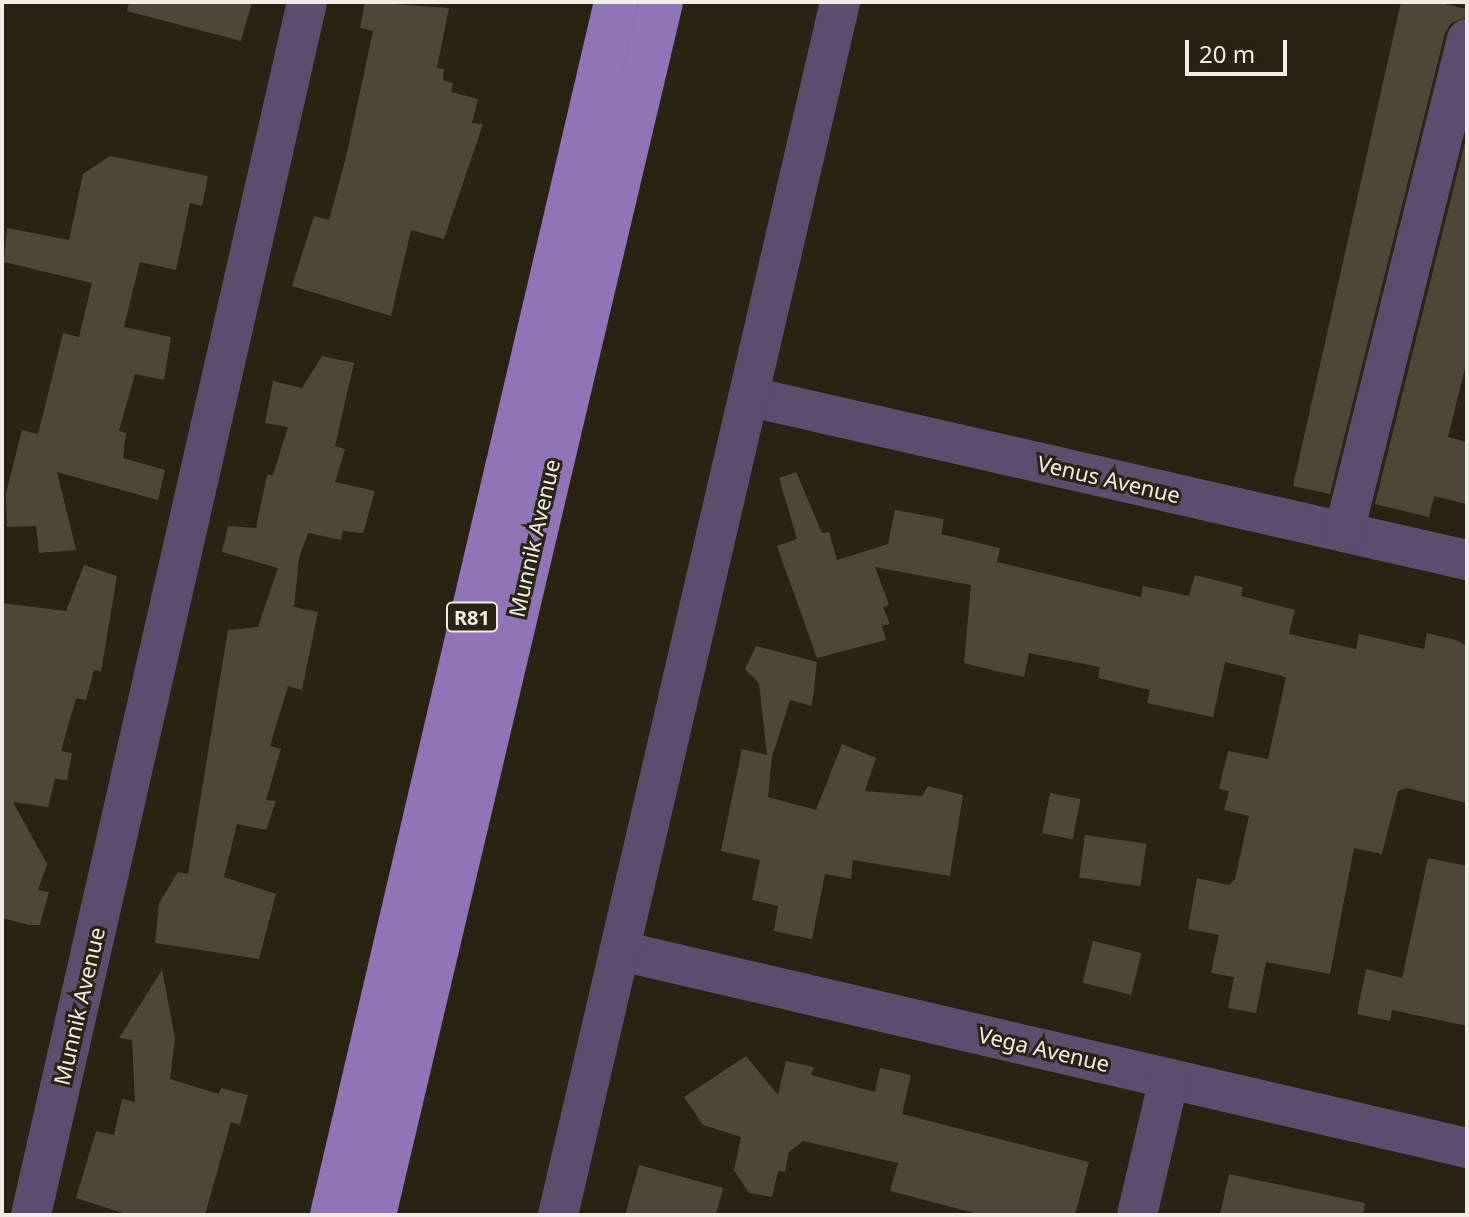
<!DOCTYPE html>
<html>
<head>
<meta charset="utf-8">
<style>
  body { margin:0 }
  #map { position:relative; width:1469px; height:1217px; overflow:hidden; background:#2a2314; font-family:"Noto Sans",sans-serif }
  div>[style] { position:absolute }
  [style*='--x'] { left:calc(var(--x)*1px); top:calc(var(--y)*1px); width:calc(var(--w)*1px); rotate:calc(var(--a)*1deg) }
  .building>* { inset:0; background:#4e4636; transform-origin:0 0 }
  .street>* { height:40px; margin:-20px; padding:0 20px; transform-origin:20px; border-radius:20px; background:#5a4d6d }
  .primary>* { height:44px; margin:-22px; padding:0 22px; transform-origin:22px; border-radius:22px; background:#9075b6 }
  span { translate:-50% -50%; white-space:nowrap; text-align:center; line-height:1.15; -webkit-text-stroke:6px #2a2314; paint-order:stroke }
  .shield-label span { padding:2px 6px; background:#2a2314; border:2px solid; border-radius:6px; -webkit-text-stroke-width:0 }
  .shield-label { font-size:20px; color:#f2ede4; font-weight:700 }
  .street-label { font-size:22px; color:#f2ede4 }
  .frame { position:absolute; inset:0; border:4px solid #f2ede4; pointer-events:none }
  .scale { position:absolute; left:1185px; top:40px; width:102px; height:36px; box-sizing:border-box; border:4px solid #f2ede4; border-top:0; padding-left:10px; font-size:24px; line-height:28px; white-space:nowrap; color:#f2ede4; -webkit-text-stroke:6px #2a2314; paint-order:stroke }
</style>
</head>
<body>
<div id="map">
  <div class="building">
    <i style="clip-path:polygon(129px 2px,252px 2px,241px 41px,127px 11px)"></i>
    <i style="clip-path:polygon(365px 2px,449px 8px,437px 68px,444px 69px,443px 80px,453px 83px,451px 92px,478px 99px,472px 123px,483px 124px,444px 239px,411px 230px,391px 316px,292px 286px,314px 216px,329px 220px,346px 157px,373px 31px,360px 28px)"></i>
    <i style="clip-path:polygon(1401px 2px,1436px 2px,1467px 9px,1467px 17px,1451px 23px,1445px 33px,1330px 494px,1293px 486px)"></i>
    <i style="clip-path:polygon(1467px 134px,1467px 360px,1448px 437px,1467px 442px,1467px 504px,1434px 496px,1429px 517px,1375px 504px)"></i>
    <i style="clip-path:polygon(110px 156px,208px 176px,202px 206px,190px 203px,176px 270px,140px 262px,124px 327px,171px 337px,164px 380px,135px 374px,119px 431px,126px 433px,123px 458px,165px 470px,158px 500px,57px 472px,76px 550px,39px 553px,36px 526px,7px 527px,6px 494px,22px 430px,38px 434px,63px 333px,79px 337px,92px 283px,4px 262px,7px 228px,69px 240px,83px 174px)"></i>
    <i style="clip-path:polygon(322px 356px,354px 363px,335px 446px,345px 449px,335px 482px,375px 491px,363px 533px,343px 531px,341px 540px,308px 533px,299px 558px,294px 607px,318px 612px,302px 690px,288px 686px,270px 746px,281px 749px,266px 800px,276px 801px,266px 830px,237px 824px,224px 877px,276px 894px,259px 959px,155px 943px,159px 903px,178px 872px,188px 874px,228px 630px,258px 627px,278px 568px,222px 552px,228px 526px,256px 528px,267px 475px,273px 475px,288px 427px,265px 423px,273px 381px,302px 388px)"></i>
    <i style="clip-path:polygon(796px 472px,822px 533px,829px 532px,837px 560px,888px 544px,895px 510px,944px 519px,941px 534px,1000px 548px,997px 562px,1141px 597px,1143px 586px,1189px 596px,1195px 575px,1243px 587px,1241px 596px,1295px 610px,1289px 634px,1356px 649px,1359px 634px,1424px 649px,1427px 633px,1456px 640px,1467px 646px,1467px 803px,1407px 788px,1398px 791px,1382px 854px,1354px 848px,1330px 974px,1266px 962px,1256px 1013px,1228px 1008px,1234px 977px,1211px 973px,1219px 935px,1188px 929px,1197px 878px,1229px 885px,1235px 879px,1249px 816px,1224px 810px,1229px 791px,1219px 789px,1228px 751px,1268px 759px,1286px 677px,1225px 662px,1213px 717px,1147px 703px,1150px 690px,1098px 678px,1100px 667px,1029px 653px,1024px 677px,996px 671px,964px 663px,971px 585px,875px 567px,889px 605px,883px 607px,890px 624px,882px 626px,886px 640px,817px 658px,777px 546px,797px 539px,779px 478px)"></i>
    <i style="clip-path:polygon(84px 565px,117px 576px,101px 672px,94px 670px,86px 700px,76px 698px,61px 751px,72px 753px,67px 780px,55px 779px,48px 807px,13px 802px,47px 864px,38px 890px,49px 892px,40px 925px,29px 925px,2px 918px,2px 603px,66px 611px)"></i>
    <i style="clip-path:polygon(756px 646px,817px 662px,812px 706px,790px 700px,772px 757px,768px 797px,816px 810px,842px 744px,876px 758px,865px 791px,922px 796px,928px 786px,963px 795px,950px 876px,853px 860px,851px 879px,825px 874px,812px 939px,774px 931px,778px 906px,752px 900px,760px 860px,721px 851px,742px 749px,767px 755px,759px 683px,745px 669px)"></i>
    <i style="left:1050px;top:793px;width:31px;height:41px;rotate:11deg"></i>
    <i style="left:1085px;top:835px;width:62px;height:43px;rotate:8deg"></i>
    <i style="clip-path:polygon(1428px 858px,1467px 866px,1467px 1026px,1392px 1010px,1390px 1021px,1357px 1014px,1366px 969px,1402px 978px)"></i>
    <i style="left:1093px;top:941px;width:50px;height:43px;rotate:14deg"></i>
    <i style="clip-path:polygon(162px 970px,175px 1038px,170px 1079px,219px 1094px,221px 1088px,248px 1095px,240px 1125px,231px 1122px,205px 1215px,129px 1215px,76px 1198px,96px 1131px,114px 1135px,122px 1099px,135px 1102px,132px 1040px,119px 1038px)"></i>
    <i style="clip-path:polygon(746px 1056px,778px 1095px,786px 1061px,814px 1067px,811px 1075px,875px 1092px,880px 1068px,911px 1075px,902px 1114px,1089px 1162px,1075px 1215px,982px 1215px,890px 1191px,898px 1163px,803px 1141px,789px 1152px,785px 1172px,778px 1171px,772px 1197px,749px 1193px,734px 1170px,741px 1137px,703px 1125px,684px 1097px)"></i>
    <i style="clip-path:polygon(639px 1165px,723px 1188px,716px 1215px,625px 1215px)"></i>
    <i style="clip-path:polygon(1229px 1174px,1365px 1203px,1363px 1215px,1220px 1215px)"></i>
  </div>
  <div class="street">
    <i style="--x:751;--y:397;--w:734;--a:12.83"></i>
    <i style="--x:1344;--y:532;--w:508;--a:-75.99"></i>
    <i style="--x:621;--y:951;--w:869;--a:13.11"></i>
    <i style="--x:31;--y:1215;--w:1244;--a:-77.18"></i>
    <i style="--x:558;--y:1215;--w:1245;--a:-76.91"></i>
    <i style="--x:1137;--y:1215;--w:140;--a:-76.8"></i>
  </div>
  <div class="primary">
    <i style="--x:332;--y:1215;--w:1246;--a:-76.82"></i>
    <i style="--x:374;--y:1215;--w:1246;--a:-76.69"></i>
  </div>
  <div class="shield-label">
    <span style="left:472px;top:617px">R81</span>
  </div>
  <div class="street-label">
    <span style="left:1109px;top:479px;rotate:13deg">Venus Avenue</span>
    <span style="left:534px;top:538px;rotate:-77deg">Munnik Avenue</span>
    <span style="left:79px;top:1006px;rotate:-77deg">Munnik Avenue</span>
    <span style="left:1044px;top:1049px;rotate:13deg">Vega Avenue</span>
  </div>
  <div class="frame"></div>
  <div class="scale">20 m</div>
</div>
</body>
</html>
